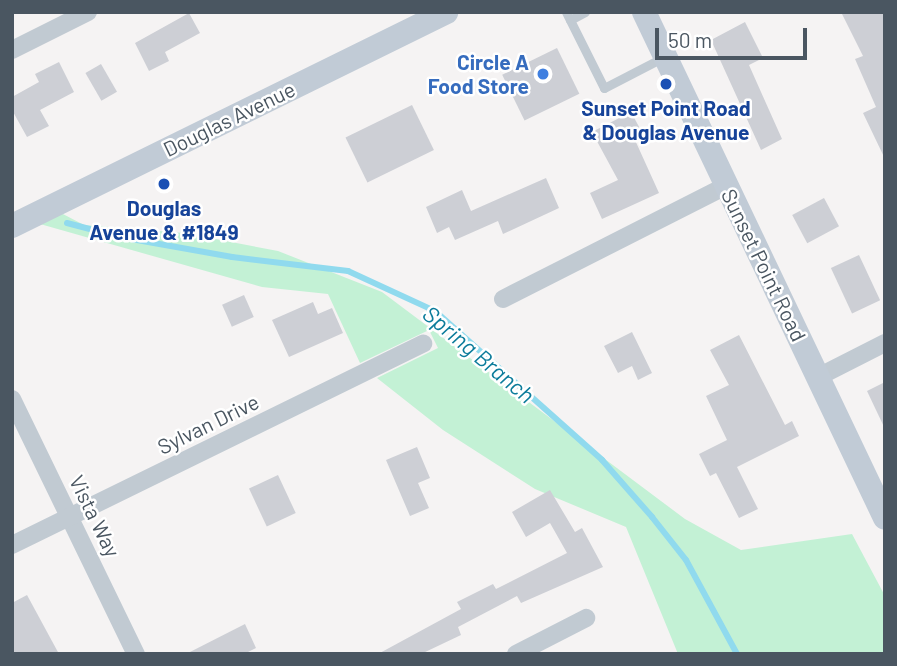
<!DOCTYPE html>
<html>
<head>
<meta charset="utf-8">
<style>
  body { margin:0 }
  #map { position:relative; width:897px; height:666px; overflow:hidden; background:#f5f3f3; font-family:Barlow,sans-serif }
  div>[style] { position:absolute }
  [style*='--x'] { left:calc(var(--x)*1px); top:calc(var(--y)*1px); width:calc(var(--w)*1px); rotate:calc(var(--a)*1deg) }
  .green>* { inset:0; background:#c3f1d5 }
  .stream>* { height:6px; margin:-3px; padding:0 3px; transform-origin:3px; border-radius:3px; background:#90daee }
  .building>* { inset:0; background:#cdcfd5; transform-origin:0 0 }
  .service>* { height:9px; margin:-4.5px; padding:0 4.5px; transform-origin:4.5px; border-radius:4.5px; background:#c1cad2 }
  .minor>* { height:18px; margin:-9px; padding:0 9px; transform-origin:9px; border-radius:9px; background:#c1cad2 }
  .secondary>* { height:24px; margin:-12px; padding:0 12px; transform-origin:12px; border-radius:12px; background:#c1cbd6 }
  .dots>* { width:19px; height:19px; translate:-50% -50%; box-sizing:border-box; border:4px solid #fff; border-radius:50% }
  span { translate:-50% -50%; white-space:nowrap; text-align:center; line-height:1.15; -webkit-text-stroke:5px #fff; paint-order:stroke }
  .shop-label { font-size:21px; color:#366cbe; font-weight:700 }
  .right { translate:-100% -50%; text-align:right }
  .transit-label { font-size:21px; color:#164399; font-weight:700 }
  .street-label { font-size:21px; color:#4a5661 }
  .water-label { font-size:23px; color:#0c7c9b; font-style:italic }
  .frame { position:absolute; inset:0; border:14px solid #4a5661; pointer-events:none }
  .scale { position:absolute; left:655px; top:28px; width:152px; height:32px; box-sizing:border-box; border:4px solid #4a5661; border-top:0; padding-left:9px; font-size:21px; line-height:24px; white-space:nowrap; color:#4a5661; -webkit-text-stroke:5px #fff; paint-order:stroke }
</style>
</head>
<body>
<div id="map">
  <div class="green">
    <i style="clip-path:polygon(61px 213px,84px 225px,184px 233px,278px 251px,382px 292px,685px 519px,741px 550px,852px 534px,885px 596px,885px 654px,678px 654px,626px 527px,535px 489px,443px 430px,377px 378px,438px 348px,429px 330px,360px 363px,328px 294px,262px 287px,40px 224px)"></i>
  </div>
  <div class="stream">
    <i style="--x:67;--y:223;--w:55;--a:14.8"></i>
    <i style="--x:120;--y:237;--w:114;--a:10.1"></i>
    <i style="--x:232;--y:257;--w:117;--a:6.9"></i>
    <i style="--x:348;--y:271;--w:96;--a:24.7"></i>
    <i style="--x:435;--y:311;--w:224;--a:41.7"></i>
    <i style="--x:602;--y:460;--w:76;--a:48.7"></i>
    <i style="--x:652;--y:517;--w:55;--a:51.7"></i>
    <i style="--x:686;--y:560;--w:107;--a:61.5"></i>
  </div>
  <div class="building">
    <i style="clip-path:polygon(841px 12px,885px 12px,885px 159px,863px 113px,876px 107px,855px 59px,863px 56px)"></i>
    <i style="clip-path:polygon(189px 13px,200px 33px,165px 52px,169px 61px,149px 71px,135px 43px)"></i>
    <i style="clip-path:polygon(745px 22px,763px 58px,749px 65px,782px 139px,761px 150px,711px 40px)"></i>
    <i style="left:557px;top:48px;width:51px;height:61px;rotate:64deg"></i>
    <i style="clip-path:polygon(59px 62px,74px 92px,40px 110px,49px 126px,27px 137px,12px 110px,12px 97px,39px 82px,35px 74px)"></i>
    <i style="left:101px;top:64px;width:32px;height:18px;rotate:60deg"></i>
    <i style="left:412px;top:105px;width:50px;height:74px;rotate:64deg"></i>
    <i style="clip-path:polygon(631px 112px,644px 136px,635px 140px,659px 193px,602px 219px,590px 193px,618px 180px,592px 132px)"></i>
    <i style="clip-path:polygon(546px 178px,559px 208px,503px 234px,498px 221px,455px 240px,449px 227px,437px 233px,426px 207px,462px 190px,471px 211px)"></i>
    <i style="left:824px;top:198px;width:32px;height:36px;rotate:62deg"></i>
    <i style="left:859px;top:255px;width:50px;height:31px;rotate:65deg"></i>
    <i style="left:244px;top:295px;width:24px;height:24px;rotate:66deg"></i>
    <i style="clip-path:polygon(313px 302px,318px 314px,332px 308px,343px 333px,289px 357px,272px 320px)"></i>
    <i style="clip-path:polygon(632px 332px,652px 373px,638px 380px,632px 366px,618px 373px,604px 346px)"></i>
    <i style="clip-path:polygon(739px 335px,785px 425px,792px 421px,799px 436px,737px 467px,758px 509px,739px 518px,716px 473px,710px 476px,699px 454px,727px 440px,706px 396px,729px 385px,710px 350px)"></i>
    <i style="clip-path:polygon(885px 382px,885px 429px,867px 391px)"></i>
    <i style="clip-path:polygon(417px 447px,430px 478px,418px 483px,429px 508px,410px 516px,386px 460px)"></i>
    <i style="left:278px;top:475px;width:42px;height:32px;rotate:65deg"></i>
    <i style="clip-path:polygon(550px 490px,575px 532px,582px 528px,603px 567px,521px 603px,517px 596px,458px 627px,461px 635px,421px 654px,378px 654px,461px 609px,457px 602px,493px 584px,496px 589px,567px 553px,550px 523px,526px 537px,512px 512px)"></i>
    <i style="clip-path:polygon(27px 595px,59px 654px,12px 654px,12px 603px)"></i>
    <i style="clip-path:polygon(245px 624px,256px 648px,244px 654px,186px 654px)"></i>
  </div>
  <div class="service">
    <i style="--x:566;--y:12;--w:85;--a:63.4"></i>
    <i style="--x:604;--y:88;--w:68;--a:-27.3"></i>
    <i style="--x:570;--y:20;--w:17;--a:-28"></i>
  </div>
  <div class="minor">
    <i style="--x:12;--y:50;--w:85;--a:-26.6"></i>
    <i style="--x:503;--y:299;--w:250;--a:-26.9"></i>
    <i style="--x:818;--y:377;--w:75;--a:-26.9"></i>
    <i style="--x:12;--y:399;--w:284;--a:64.1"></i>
    <i style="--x:12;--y:545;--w:458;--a:-26.1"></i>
    <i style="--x:516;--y:654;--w:79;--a:-27.2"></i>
  </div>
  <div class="secondary">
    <i style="--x:644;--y:12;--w:560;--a:64.53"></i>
    <i style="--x:12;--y:226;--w:484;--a:-26.2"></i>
  </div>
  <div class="dots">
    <i style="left:543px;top:74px;background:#3f7fe0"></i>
    <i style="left:666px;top:84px;background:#1a4fb4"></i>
    <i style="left:164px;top:184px;background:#1a4fb4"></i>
  </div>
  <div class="shop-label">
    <span class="right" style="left:529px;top:74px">Circle A<br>Food Store</span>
  </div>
  <div class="transit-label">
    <span style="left:666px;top:120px">Sunset Point Road<br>&amp; Douglas Avenue</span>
    <span style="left:164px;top:220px">Douglas<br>Avenue &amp; #1849</span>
  </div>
  <div class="street-label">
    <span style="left:229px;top:119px;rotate:-26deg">Douglas Avenue</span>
    <span style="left:764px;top:265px;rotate:64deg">Sunset Point Road</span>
    <span style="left:208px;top:424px;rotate:-26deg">Sylvan Drive</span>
    <span style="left:95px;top:516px;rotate:64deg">Vista Way</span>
  </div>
  <div class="water-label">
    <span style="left:479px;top:354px;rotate:40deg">Spring Branch</span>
  </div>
  <div class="frame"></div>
  <div class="scale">50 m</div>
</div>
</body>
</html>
